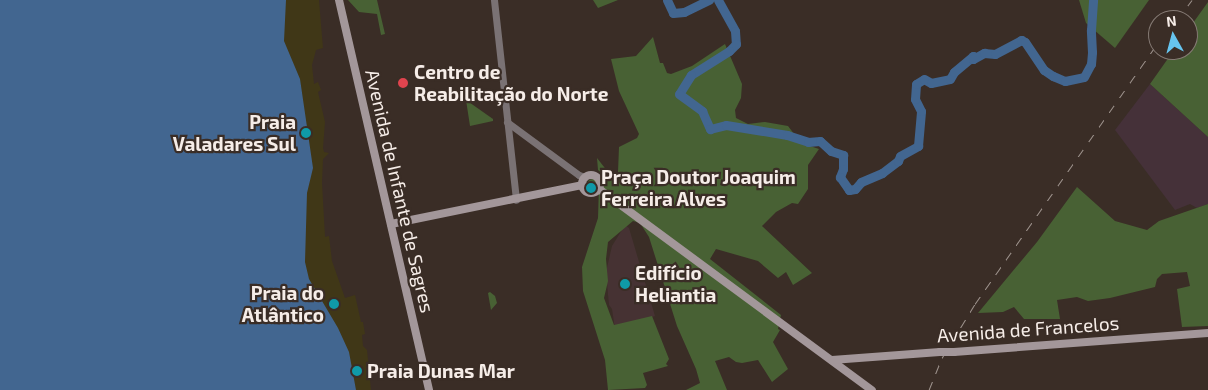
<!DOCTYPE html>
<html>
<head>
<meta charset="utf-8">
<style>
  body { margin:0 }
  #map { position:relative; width:1208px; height:390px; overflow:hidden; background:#3a2d26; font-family:"Exo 2",sans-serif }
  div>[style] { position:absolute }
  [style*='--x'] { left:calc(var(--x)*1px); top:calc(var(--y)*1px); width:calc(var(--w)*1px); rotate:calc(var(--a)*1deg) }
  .industrial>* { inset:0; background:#453139 }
  .education>* { inset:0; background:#463233 }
  .green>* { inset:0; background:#486134 }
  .round { border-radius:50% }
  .sand>* { inset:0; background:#403717 }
  .water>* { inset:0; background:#426690 }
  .river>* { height:9px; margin:-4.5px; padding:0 4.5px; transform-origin:4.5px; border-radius:4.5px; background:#426690 }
  .tertiary>* { height:7px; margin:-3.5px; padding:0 3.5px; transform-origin:3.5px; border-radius:3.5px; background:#7a7274 }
  .secondary>* { height:8px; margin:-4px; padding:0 4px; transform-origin:4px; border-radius:4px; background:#a3979a }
  .secondary>.ring { margin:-4px; padding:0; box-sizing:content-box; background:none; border:8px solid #a3979a; border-radius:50% }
  .rail>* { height:1px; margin-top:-0.5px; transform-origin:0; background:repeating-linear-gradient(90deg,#a0958f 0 9px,transparent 0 18px) }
  .secondary-bridge>* { height:8px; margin:-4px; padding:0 4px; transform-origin:4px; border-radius:4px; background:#a3979a }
  .dots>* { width:14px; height:14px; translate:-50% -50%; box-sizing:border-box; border:2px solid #3a2d26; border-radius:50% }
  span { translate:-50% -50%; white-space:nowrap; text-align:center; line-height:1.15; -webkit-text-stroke:4.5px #3a2d26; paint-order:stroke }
  .poi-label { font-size:19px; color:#f6ede8; font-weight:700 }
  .left { translate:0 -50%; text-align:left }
  .right { translate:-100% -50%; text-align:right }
  .street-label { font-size:19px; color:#f6ede8 }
  .north { position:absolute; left:1148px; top:10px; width:50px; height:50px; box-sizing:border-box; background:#3a2d26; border:1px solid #857a74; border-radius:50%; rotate:353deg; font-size:14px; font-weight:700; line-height:20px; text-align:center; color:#f6ede8 }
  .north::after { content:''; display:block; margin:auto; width:18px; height:22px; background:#66c4ef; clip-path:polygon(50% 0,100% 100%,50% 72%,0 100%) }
</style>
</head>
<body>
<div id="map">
  <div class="industrial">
    <i style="clip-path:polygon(1150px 84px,1208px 137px,1208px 204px,1197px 208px,1190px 204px,1175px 210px,1115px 130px)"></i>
  </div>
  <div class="education">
    <i style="clip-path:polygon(625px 225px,629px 228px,655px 316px,615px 329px,612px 309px,609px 305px,606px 272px,612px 246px)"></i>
  </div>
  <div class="green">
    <i style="clip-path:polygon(348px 0,377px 0,385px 34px,381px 35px,377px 14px,359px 12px)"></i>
    <i style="clip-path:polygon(593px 0,618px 0,598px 8px)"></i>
    <i style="clip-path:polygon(1079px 0,1149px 0,1115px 48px,1086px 23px)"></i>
    <i style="clip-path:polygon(1208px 2px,1208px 137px,1150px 84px,1174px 50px,1188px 50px,1188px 30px)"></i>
    <i style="clip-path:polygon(653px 37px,660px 63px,663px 63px,667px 73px,671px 74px,692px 66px,725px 44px,742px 84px,741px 98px,735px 110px,736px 118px,748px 124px,765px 122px,788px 126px,801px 143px,819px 149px,808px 165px,808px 189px,798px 204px,792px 203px,776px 212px,762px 226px,812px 273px,793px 285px,786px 272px,778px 278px,758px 261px,716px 249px,710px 259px,781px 315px,778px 329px,780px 330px,773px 342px,788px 369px,772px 382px,758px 360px,742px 363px,736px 362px,729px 357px,715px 361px,727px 390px,686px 390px,700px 383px,696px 369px,677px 326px,649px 237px,640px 223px,633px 221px,608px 242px,606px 259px,608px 281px,604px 298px,614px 325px,652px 316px,669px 359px,666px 364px,668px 366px,643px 373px,647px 385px,645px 388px,608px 390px,605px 360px,583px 291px,582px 267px,598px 218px,599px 185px,605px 176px,598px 170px,597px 158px,608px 172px,618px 172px,619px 147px,637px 138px,639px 134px,619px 91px,611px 59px,636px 56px)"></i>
    <i style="clip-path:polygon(466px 100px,493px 119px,493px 121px,470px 126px)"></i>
    <i class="round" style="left:586.5px;top:178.5px;width:11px;height:11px"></i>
    <i style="clip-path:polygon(1077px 187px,1115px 221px,1147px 230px,1159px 221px,1208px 204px,1208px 326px,1182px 327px,1177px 289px,1190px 286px,1187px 272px,1162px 274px,1157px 279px,1155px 287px,1110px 298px,1088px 301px,1077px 297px,1057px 300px,1060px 319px,1024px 319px,1014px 307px,1003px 312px,978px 313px,1037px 242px)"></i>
    <i style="clip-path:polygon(490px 292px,495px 296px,497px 303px,491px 310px,488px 293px)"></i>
  </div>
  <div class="sand">
    <i style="clip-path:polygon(269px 0,319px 0,323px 48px,316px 50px,312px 65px,314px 84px,318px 82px,321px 90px,318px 92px,325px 122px,323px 148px,324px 152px,329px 153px,323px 159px,322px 183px,325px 237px,329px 236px,332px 261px,345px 298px,355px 295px,361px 322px,363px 322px,365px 334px,362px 335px,363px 346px,367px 350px,371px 390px,343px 390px,301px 281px)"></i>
  </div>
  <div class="water">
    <i style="clip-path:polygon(0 0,286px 0,284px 41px,300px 79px,313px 168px,307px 193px,305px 262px,309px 279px,338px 328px,349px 352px,356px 390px,0 390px)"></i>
  </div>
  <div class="river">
    <i style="--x:667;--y:0;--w:14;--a:65"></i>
    <i style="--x:673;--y:13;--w:11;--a:-5"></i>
    <i style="--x:684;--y:12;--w:28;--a:-26"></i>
    <i style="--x:718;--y:0;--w:35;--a:61"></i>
    <i style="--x:735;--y:31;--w:13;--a:86"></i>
    <i style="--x:736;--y:44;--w:10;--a:135"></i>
    <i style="--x:729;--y:51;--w:45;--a:147.7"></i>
    <i style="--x:691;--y:75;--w:22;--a:122"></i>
    <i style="--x:679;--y:94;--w:29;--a:36"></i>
    <i style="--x:702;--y:111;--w:20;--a:66"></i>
    <i style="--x:710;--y:129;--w:16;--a:-14"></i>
    <i style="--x:726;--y:125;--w:62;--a:9.3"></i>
    <i style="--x:787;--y:135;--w:22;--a:18"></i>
    <i style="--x:808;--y:142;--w:12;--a:-5"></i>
    <i style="--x:820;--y:141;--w:15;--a:42"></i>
    <i style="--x:831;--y:151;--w:13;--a:18"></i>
    <i style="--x:843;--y:155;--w:14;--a:90"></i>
    <i style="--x:843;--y:169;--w:9;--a:111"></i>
    <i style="--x:840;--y:177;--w:16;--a:55"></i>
    <i style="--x:849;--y:190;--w:6;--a:-9"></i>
    <i style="--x:855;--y:189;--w:9;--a:-49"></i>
    <i style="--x:861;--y:182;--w:23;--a:-23"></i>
    <i style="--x:882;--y:173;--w:20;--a:-37"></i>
    <i style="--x:898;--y:161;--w:5;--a:-68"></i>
    <i style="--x:900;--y:156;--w:21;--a:-29"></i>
    <i style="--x:918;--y:146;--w:35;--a:-85"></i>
    <i style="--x:921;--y:111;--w:13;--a:-117"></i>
    <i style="--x:915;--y:99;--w:15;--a:-86"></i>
    <i style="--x:916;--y:84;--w:9;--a:-32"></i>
    <i style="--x:924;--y:79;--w:8;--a:30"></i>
    <i style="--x:931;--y:83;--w:19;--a:-12"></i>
    <i style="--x:950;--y:79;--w:8;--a:-60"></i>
    <i style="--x:954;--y:72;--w:25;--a:-40"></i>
    <i style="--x:973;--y:56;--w:3;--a:90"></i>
    <i style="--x:973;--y:59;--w:13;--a:-29"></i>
    <i style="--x:984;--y:53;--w:11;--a:5"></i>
    <i style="--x:995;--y:54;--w:30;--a:-28"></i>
    <i style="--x:1021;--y:40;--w:4;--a:27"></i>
    <i style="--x:1025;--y:42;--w:34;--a:56"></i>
    <i style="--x:1044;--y:70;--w:11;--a:34"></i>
    <i style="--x:1053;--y:76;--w:13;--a:23"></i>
    <i style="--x:1065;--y:81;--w:19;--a:-12"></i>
    <i style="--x:1084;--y:77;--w:15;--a:-62"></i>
    <i style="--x:1091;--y:64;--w:12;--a:-85"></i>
    <i style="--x:1092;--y:52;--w:22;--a:-93"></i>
    <i style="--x:1091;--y:30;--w:30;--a:-86"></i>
  </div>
  <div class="tertiary">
    <i style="--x:494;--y:0;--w:201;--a:83.7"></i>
    <i style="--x:507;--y:122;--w:89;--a:36.4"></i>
    <i style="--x:579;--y:175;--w:6;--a:18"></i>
  </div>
  <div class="secondary">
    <i style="--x:339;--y:0;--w:400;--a:77"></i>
    <i class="ring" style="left:582px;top:175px;width:10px;height:10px"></i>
    <i style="--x:599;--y:189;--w:339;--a:36.4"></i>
    <i style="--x:391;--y:224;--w:196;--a:-11.5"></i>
    <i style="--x:954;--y:352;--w:255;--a:-4.3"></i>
    <i style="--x:832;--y:360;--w:108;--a:-4.2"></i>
  </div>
  <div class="rail">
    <i style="--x:1177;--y:20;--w:25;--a:-53"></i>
    <i style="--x:929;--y:390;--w:35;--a:-68"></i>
    <i style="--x:942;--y:358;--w:63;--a:-58.6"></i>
    <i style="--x:975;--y:304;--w:319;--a:-55"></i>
  </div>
  <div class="secondary-bridge">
    <i style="--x:940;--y:352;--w:14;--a:0"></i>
  </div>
  <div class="dots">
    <i style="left:403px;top:83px;background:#e0444e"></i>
    <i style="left:306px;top:133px;background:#0f9aa8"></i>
    <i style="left:591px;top:188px;background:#0f9aa8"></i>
    <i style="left:625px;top:284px;background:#0f9aa8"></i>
    <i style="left:334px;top:304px;background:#0f9aa8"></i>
    <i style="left:357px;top:371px;background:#0f9aa8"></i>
  </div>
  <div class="poi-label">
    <span class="left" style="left:414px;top:83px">Centro de<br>Reabilitação do Norte</span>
    <span class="right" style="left:296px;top:133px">Praia<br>Valadares Sul</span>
    <span class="left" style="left:601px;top:188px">Praça Doutor Joaquim<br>Ferreira Alves</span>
    <span class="left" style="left:635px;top:284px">Edifício<br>Heliantia</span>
    <span class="right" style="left:324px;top:304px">Praia do<br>Atlântico</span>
    <span class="left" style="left:367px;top:371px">Praia Dunas Mar</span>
  </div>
  <div class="street-label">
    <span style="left:400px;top:191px;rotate:77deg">Avenida de Infante de Sagres</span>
    <span style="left:1028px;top:329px;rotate:-4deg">Avenida de Francelos</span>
  </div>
  <div class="north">N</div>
</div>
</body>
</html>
